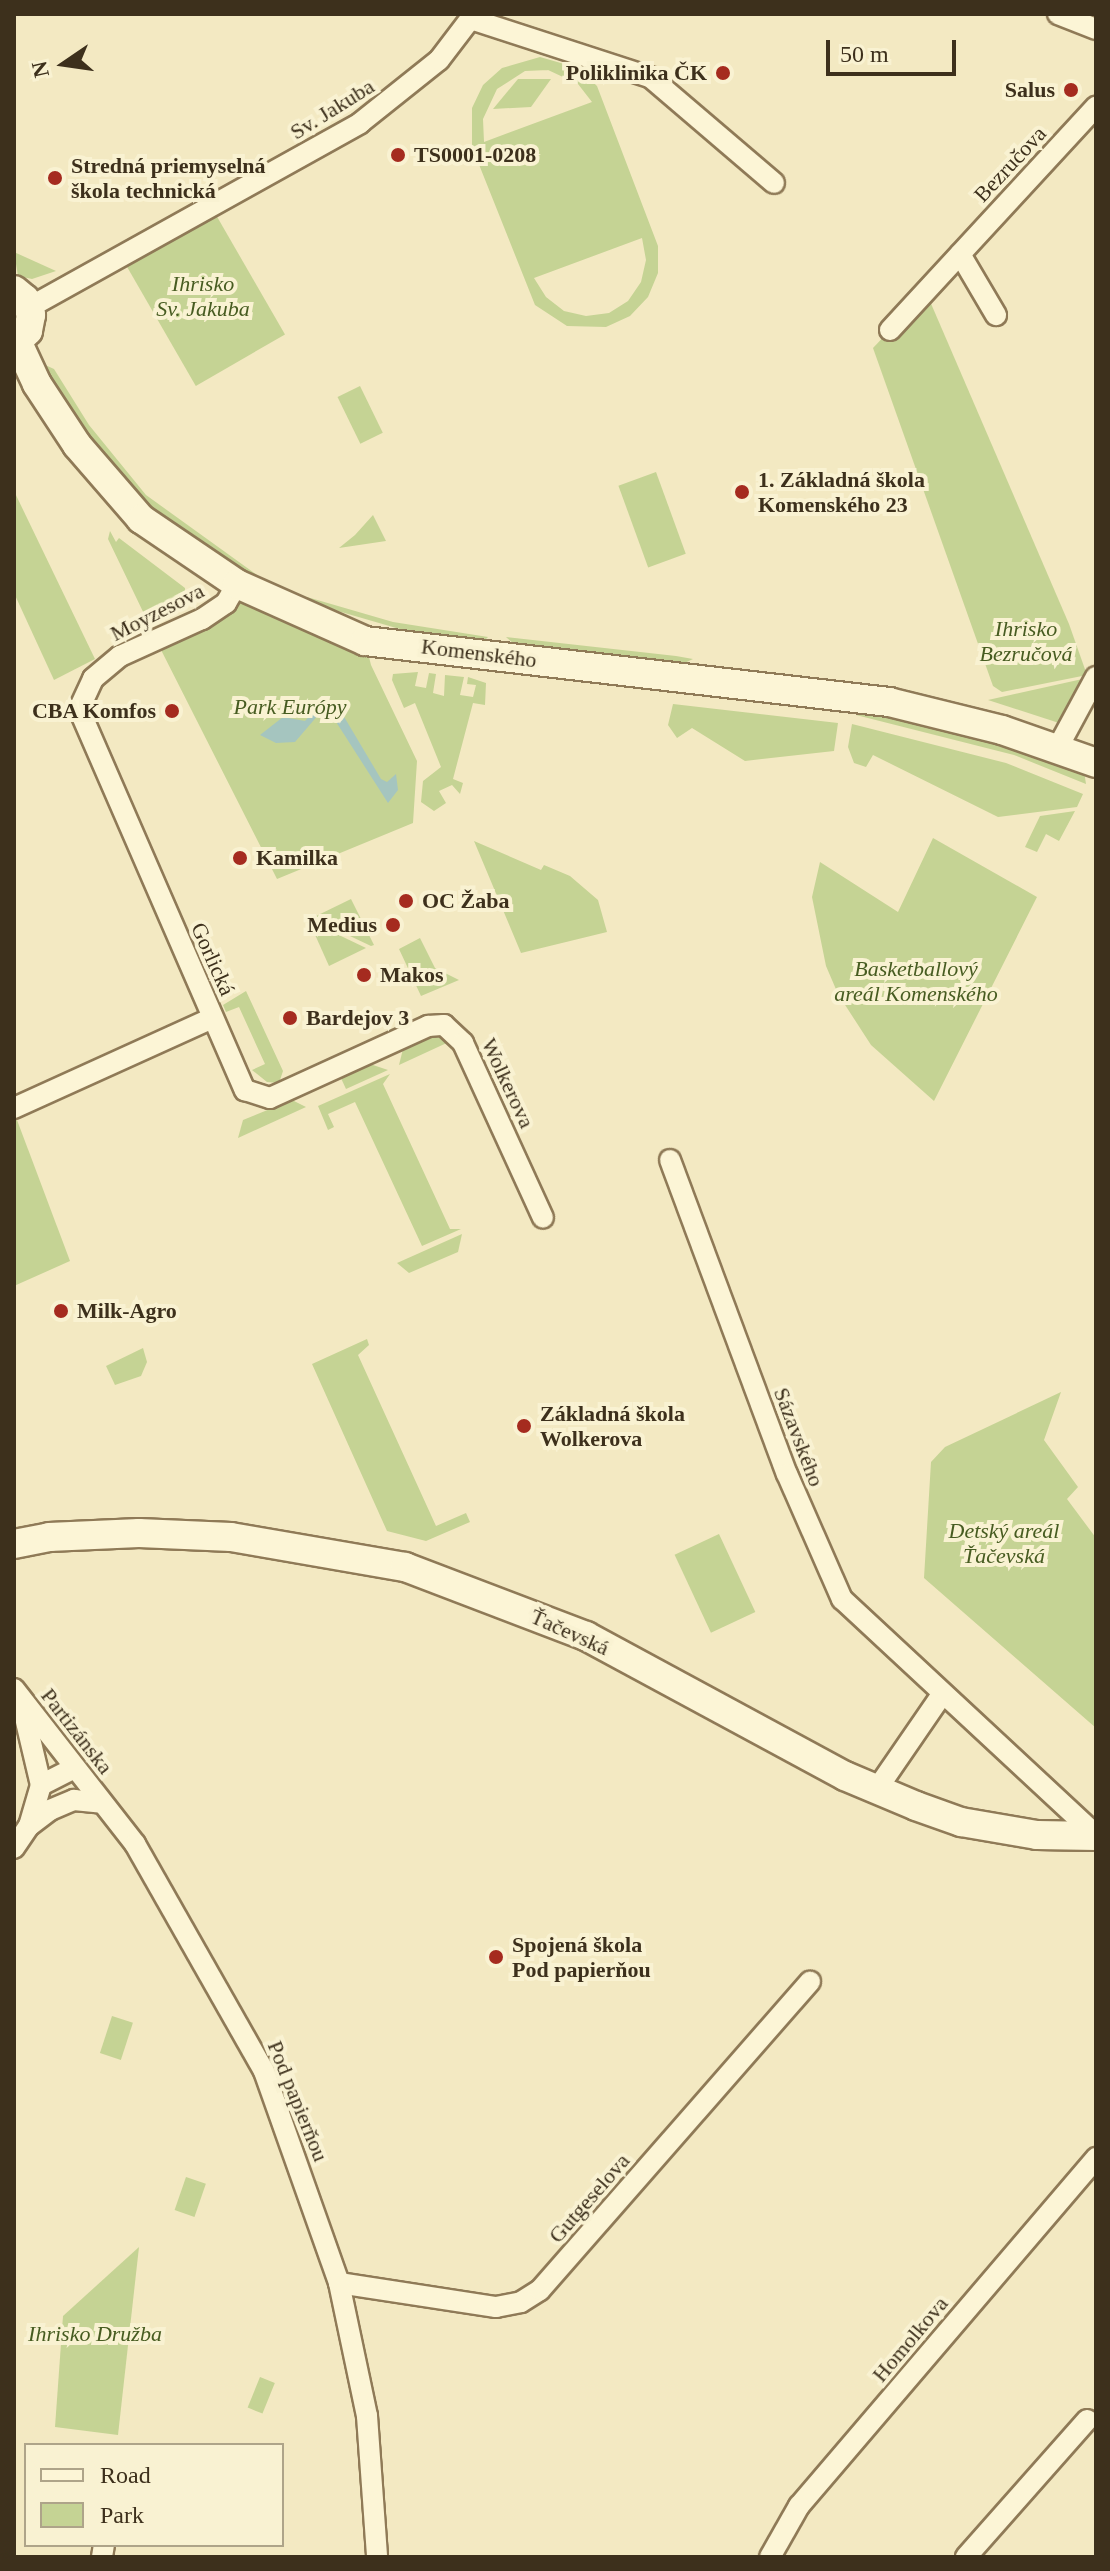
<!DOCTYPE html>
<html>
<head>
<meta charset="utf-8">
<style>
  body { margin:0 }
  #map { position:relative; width:1110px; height:2571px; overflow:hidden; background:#f3e9c2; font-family:Georgia,serif }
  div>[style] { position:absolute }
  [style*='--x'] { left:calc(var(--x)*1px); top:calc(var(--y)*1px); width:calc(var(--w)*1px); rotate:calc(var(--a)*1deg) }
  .green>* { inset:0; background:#c5d394; transform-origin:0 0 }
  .water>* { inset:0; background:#a5c5bf }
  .roads { filter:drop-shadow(2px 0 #8f7a57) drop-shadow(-2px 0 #8f7a57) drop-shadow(0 2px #8f7a57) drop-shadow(0 -2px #8f7a57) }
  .street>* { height:20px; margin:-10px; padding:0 10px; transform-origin:10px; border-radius:10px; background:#fcf5d6 }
  .secondary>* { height:28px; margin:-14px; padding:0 14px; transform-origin:14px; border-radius:14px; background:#fcf5d6 }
  .dots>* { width:22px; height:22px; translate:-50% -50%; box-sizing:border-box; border:4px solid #f9f2d2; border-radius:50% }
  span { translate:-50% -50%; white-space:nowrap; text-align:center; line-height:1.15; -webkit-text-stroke:8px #f9f2d2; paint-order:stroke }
  .poi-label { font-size:22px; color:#3d301c; font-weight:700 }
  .right { translate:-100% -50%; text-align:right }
  .left { translate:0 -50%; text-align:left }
  .street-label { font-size:22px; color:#3d301c }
  .park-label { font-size:22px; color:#475c21; font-style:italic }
  .frame { position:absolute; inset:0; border:16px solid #3d301c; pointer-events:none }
  .legend { position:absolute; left:24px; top:2443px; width:260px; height:104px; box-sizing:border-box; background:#f9f2d2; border:2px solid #aea489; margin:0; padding:10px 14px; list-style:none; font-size:24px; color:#3d301c }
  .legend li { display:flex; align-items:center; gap:16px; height:40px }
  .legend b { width:40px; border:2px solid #aea489 }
  .north { position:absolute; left:24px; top:24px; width:80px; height:80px; -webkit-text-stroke:6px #f9f2d2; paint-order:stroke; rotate:257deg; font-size:22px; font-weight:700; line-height:32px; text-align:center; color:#3d301c }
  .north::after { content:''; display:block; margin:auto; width:28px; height:36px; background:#3d301c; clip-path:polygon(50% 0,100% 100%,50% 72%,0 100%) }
  .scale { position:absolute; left:826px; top:40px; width:130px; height:36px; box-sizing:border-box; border:4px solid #3d301c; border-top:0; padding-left:10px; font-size:24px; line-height:28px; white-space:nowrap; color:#3d301c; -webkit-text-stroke:6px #f9f2d2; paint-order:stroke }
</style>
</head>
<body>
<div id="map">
  <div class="green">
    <i style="clip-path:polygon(evenodd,540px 57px,578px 68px,597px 86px,658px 246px,658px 273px,648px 297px,630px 316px,606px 327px,567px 326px,535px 305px,472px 147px,472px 108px,483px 85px,502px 68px,540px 57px,548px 70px,578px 84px,592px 102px,484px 142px,483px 119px,497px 89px,525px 71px,548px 70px,540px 57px,642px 238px,646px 260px,641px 282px,628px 301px,609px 313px,586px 316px,564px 311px,546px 297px,534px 278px,642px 238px)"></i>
    <i style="clip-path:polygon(518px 79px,551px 79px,531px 107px,493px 109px)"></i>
    <i style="left:212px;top:208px;width:146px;height:103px;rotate:60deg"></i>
    <i style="clip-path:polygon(14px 252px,56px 271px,32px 279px,18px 276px)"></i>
    <i style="clip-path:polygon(926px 292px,1069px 624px,1087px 675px,1002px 692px,993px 686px,873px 348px)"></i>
    <i style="clip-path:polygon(43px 364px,54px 369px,89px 425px,146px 495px,257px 575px,249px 575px,160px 515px,128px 485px,77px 419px)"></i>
    <i style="left:360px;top:386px;width:52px;height:25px;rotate:64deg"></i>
    <i style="left:656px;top:472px;width:87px;height:40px;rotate:70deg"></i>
    <i style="clip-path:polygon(14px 491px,95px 659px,54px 680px,14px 593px)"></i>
    <i style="clip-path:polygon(373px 515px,386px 541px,339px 548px,355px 535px)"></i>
    <i style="clip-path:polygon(110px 531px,116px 542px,119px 538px,185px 588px,185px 608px,154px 623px,147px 620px,108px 539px)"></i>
    <i style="clip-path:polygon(237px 584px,365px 641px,371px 665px,417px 761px,413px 823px,277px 879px,156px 640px)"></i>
    <i style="clip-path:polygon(307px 597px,393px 622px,488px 637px,484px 641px,410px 632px,300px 600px)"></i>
    <i style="clip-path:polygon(506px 637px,676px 656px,693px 659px,678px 666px,514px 644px)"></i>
    <i style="clip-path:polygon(418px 672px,415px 686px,426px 688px,429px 673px,436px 674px,433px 693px,444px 696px,445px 675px,464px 677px,460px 695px,473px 697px,476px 685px,467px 684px,468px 677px,486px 683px,485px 705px,473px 703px,453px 779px,463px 783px,460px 794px,452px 785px,439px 791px,446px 803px,434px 811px,421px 802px,423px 781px,441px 767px,415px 703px,404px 708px,392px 680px,393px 674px)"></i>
    <i style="clip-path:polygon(1087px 678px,1059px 723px,988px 700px)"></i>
    <i style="clip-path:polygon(673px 704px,838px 723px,834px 751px,745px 761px,692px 728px,677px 738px,668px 725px)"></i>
    <i style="clip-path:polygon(862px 711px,978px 735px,1084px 771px,1086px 784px,1014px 755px,856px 715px)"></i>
    <i style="clip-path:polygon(852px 724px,1006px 763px,1083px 794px,1077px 807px,998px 817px,873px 755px,866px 767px,854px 763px,848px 747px)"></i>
    <i style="clip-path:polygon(1075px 811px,1059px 841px,1046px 834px,1037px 852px,1025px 847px,1040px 816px)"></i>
    <i style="clip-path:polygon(933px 838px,1037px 897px,934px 1101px,871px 1045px,838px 994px,826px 966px,812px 897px,820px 862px,898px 912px)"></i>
    <i style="clip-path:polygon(474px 841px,541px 870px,544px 865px,570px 876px,598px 900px,607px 932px,521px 953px)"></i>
    <i style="clip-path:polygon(351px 899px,374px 945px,371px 946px,312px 918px)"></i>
    <i style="clip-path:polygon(318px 925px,366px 948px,329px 966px,312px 928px)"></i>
    <i style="clip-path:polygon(420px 938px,435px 968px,459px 980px,421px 996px,399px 949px)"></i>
    <i style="clip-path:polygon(246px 991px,283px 1071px,279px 1083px,267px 1082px,252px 1070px,265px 1064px,239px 1007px,226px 1012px,223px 1005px)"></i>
    <i style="clip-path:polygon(431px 1035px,451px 1041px,399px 1065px,403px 1049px)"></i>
    <i style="clip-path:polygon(367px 1063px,388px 1070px,346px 1089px,340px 1076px)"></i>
    <i style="clip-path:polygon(390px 1074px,383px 1084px,450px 1229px,461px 1229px,422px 1246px,355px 1102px,328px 1114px,334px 1127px,328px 1130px,318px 1106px)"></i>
    <i style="clip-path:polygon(292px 1100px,306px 1107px,238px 1138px,243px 1120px)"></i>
    <i style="clip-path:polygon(14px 1112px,70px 1261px,14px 1286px)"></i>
    <i style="clip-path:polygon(462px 1234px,458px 1252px,409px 1273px,397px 1263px)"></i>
    <i style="clip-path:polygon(367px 1339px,369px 1345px,358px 1355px,436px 1526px,466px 1513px,470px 1522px,426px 1541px,387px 1531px,312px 1364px)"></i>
    <i style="clip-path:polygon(143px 1348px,147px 1362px,141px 1376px,115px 1385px,106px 1366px)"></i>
    <i style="clip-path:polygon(1061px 1392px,1044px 1440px,1078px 1487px,1067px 1499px,1096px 1538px,1096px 1728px,924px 1578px,931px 1462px,945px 1447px)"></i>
    <i style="left:719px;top:1534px;width:86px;height:49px;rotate:65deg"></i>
    <i style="left:112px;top:2016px;width:22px;height:39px;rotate:18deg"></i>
    <i style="left:186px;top:2177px;width:21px;height:35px;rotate:19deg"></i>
    <i style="clip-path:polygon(139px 2247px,118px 2435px,55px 2427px,63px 2316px)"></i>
    <i style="left:260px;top:2377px;width:16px;height:33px;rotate:22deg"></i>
  </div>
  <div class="water">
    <i style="clip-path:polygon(321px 703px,343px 715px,381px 779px,387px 782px,396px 774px,398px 790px,388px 803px,331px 714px,319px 714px,295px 742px,276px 743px,260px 735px,283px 717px,305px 721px)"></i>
  </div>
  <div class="roads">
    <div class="street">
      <i style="--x:1058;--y:14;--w:41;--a:21.5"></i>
      <i style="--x:471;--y:19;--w:188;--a:18"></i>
      <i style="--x:650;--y:77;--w:163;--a:40.5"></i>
      <i style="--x:960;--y:254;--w:71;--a:59.5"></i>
      <i style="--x:30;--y:307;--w:378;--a:-29.1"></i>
      <i style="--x:360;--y:123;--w:101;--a:-38.6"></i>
      <i style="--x:439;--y:60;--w:58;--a:-52.7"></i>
      <i style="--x:890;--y:330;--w:304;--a:-47.3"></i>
      <i style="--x:237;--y:584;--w:22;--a:120"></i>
      <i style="--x:226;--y:603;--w:29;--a:146"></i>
      <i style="--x:202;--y:619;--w:90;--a:155.7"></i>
      <i style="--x:120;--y:656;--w:35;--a:140"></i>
      <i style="--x:93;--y:679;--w:33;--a:115"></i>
      <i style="--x:79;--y:709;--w:416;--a:66.5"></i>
      <i style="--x:245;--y:1090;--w:26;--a:18"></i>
      <i style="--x:270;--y:1098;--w:174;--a:-24.5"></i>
      <i style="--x:428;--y:1026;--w:16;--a:-4"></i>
      <i style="--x:444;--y:1025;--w:26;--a:43"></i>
      <i style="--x:463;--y:1043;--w:192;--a:65.4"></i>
      <i style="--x:1057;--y:749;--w:82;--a:-61.6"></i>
      <i style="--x:14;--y:1108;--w:217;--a:-24.4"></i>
      <i style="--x:670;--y:1160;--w:335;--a:69.6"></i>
      <i style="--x:787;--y:1474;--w:137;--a:66.3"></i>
      <i style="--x:842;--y:1599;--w:347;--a:42.9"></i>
      <i style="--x:14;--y:1689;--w:197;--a:52"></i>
      <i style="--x:135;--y:1844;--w:261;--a:60.4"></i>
      <i style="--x:264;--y:2071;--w:225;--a:70.5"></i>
      <i style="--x:339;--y:2283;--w:136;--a:78.1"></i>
      <i style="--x:367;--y:2416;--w:141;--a:85.9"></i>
      <i style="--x:23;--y:1709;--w:78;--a:76.7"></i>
      <i style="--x:877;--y:1789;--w:113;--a:-55.5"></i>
      <i style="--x:29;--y:1826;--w:43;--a:-73.7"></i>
      <i style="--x:41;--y:1785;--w:38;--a:-27"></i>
      <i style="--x:14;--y:1848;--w:27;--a:-56"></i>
      <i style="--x:29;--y:1826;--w:26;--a:-37"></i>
      <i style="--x:50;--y:1810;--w:26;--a:-23"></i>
      <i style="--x:74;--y:1800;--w:28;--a:6"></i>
      <i style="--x:339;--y:2283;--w:159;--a:8.7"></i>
      <i style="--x:496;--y:2307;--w:25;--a:-11"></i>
      <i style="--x:521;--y:2302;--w:22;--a:-32"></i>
      <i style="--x:540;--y:2290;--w:410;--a:-48.8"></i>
      <i style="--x:102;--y:2557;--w:12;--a:-81"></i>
      <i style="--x:770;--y:2557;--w:59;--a:-60.4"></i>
      <i style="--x:799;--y:2506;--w:458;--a:-49.5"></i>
      <i style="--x:966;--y:2557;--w:183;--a:-48.5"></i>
    </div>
    <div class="secondary">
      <i style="--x:14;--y:290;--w:14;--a:39"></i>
      <i style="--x:25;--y:299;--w:17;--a:69"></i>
      <i style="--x:31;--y:315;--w:16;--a:101"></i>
      <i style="--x:28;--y:331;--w:19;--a:137"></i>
      <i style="--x:18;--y:343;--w:45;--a:65.1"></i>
      <i style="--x:37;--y:384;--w:73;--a:56.7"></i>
      <i style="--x:77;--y:445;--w:98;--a:49.1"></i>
      <i style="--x:141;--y:519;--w:116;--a:34.1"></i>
      <i style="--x:237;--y:584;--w:140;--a:24"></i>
      <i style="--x:365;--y:641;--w:528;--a:6.64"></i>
      <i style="--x:889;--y:702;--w:116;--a:13.9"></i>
      <i style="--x:1002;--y:730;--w:100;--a:19.3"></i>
      <i style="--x:14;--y:1544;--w:36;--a:-11"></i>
      <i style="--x:49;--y:1537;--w:90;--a:-2.5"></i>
      <i style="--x:139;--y:1533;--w:92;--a:2.5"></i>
      <i style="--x:231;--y:1537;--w:177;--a:9.8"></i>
      <i style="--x:405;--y:1567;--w:194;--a:20.9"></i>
      <i style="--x:586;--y:1636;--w:294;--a:28.4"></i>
      <i style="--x:845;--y:1776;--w:77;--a:22.9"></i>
      <i style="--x:916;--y:1806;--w:48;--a:19.6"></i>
      <i style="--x:961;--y:1822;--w:77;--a:9.7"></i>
      <i style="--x:1037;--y:1835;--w:59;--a:1"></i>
    </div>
  </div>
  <div class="dots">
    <i style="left:723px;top:73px;background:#a52b1f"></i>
    <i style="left:1071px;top:90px;background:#a52b1f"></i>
    <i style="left:398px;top:155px;background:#a52b1f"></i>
    <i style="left:55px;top:178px;background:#a52b1f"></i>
    <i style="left:742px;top:492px;background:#a52b1f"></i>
    <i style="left:172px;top:711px;background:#a52b1f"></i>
    <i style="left:240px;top:858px;background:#a52b1f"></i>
    <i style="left:406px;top:901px;background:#a52b1f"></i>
    <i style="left:393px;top:925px;background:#a52b1f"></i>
    <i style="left:364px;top:975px;background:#a52b1f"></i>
    <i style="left:290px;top:1018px;background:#a52b1f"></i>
    <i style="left:61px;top:1311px;background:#a52b1f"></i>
    <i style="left:524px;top:1426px;background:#a52b1f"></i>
    <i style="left:496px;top:1957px;background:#a52b1f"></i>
  </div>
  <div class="poi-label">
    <span class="right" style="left:707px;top:73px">Poliklinika ČK</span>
    <span class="right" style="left:1055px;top:90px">Salus</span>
    <span class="left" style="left:414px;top:155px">TS0001-0208</span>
    <span class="left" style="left:71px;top:178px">Stredná priemyselná<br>škola technická</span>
    <span class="left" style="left:758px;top:492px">1. Základná škola<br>Komenského 23</span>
    <span class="right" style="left:156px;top:711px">CBA Komfos</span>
    <span class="left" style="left:256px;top:858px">Kamilka</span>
    <span class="left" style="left:422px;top:901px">OC Žaba</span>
    <span class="right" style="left:377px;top:925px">Medius</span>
    <span class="left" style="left:380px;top:975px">Makos</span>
    <span class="left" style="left:306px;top:1018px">Bardejov 3</span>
    <span class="left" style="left:77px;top:1311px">Milk-Agro</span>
    <span class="left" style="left:540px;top:1426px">Základná škola<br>Wolkerova</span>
    <span class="left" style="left:512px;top:1957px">Spojená škola<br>Pod papierňou</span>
  </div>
  <div class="street-label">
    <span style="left:332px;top:109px;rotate:-32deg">Sv. Jakuba</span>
    <span style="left:1010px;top:164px;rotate:-47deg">Bezručova</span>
    <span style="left:157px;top:612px;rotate:-27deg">Moyzesova</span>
    <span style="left:479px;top:653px;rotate:7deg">Komenského</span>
    <span style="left:213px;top:959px;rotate:66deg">Gorlická</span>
    <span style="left:508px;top:1083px;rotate:65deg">Wolkerova</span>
    <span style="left:799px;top:1437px;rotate:69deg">Sázavského</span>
    <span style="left:570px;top:1632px;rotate:24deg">Ťačevská</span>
    <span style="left:77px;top:1731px;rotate:52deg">Partizánska</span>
    <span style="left:298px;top:2101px;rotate:68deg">Pod papierňou</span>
    <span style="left:589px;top:2198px;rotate:-49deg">Gutgeselova</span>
    <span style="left:910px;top:2339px;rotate:-50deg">Homolkova</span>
  </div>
  <div class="park-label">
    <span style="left:203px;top:296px">Ihrisko<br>Sv. Jakuba</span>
    <span style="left:1026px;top:641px">Ihrisko<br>Bezručová</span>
    <span style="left:290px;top:707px">Park Európy</span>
    <span style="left:916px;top:981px">Basketballový<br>areál Komenského</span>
    <span style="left:1004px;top:1543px">Detský areál<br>Ťačevská</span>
    <span style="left:95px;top:2334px">Ihrisko Družba</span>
  </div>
  <div class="frame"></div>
  <ul class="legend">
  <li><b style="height:10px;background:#fcf5d6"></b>Road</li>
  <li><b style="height:22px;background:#c5d394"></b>Park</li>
  </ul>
  <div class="north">N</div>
  <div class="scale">50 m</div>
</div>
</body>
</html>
